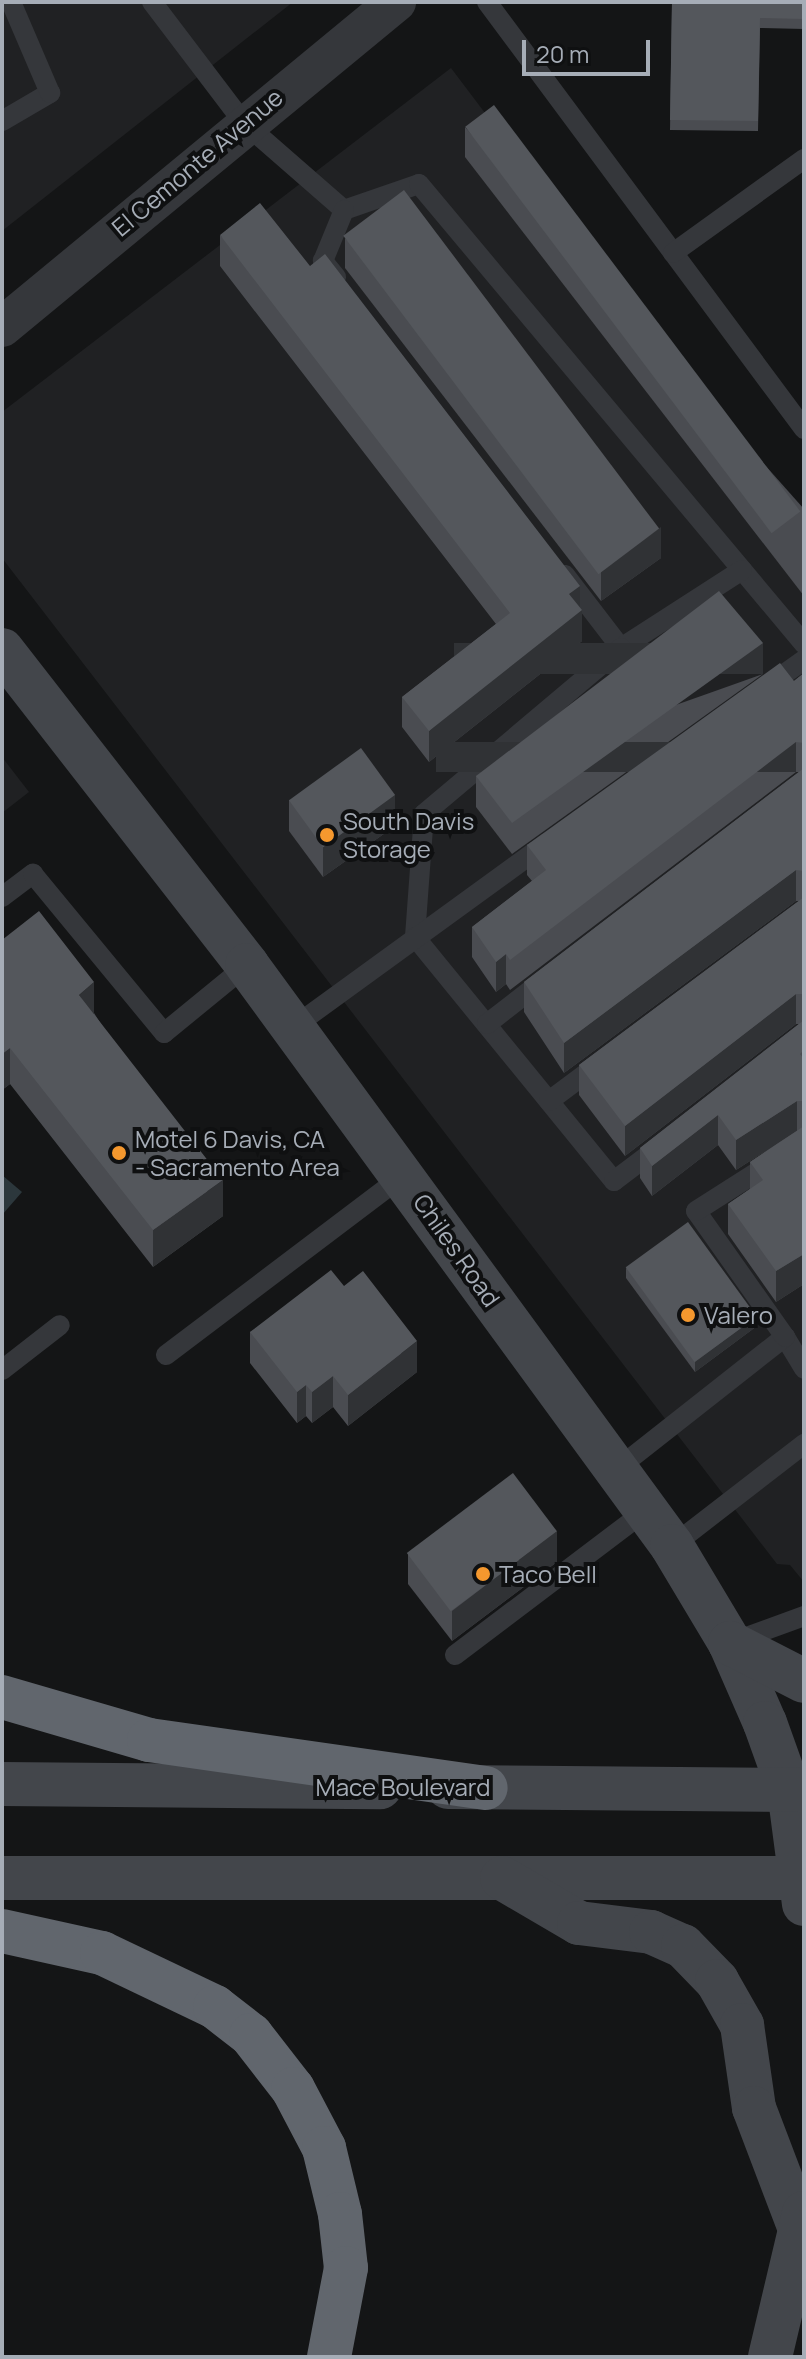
<!DOCTYPE html>
<html>
<head>
<meta charset="utf-8">
<style>
  body { margin:0 }
  #map { position:relative; width:806px; height:2359px; overflow:hidden; background:#141516; font-family:Manrope,sans-serif }
  div>[style] { position:absolute }
  [style*='--x'] { left:calc(var(--x)*1px); top:calc(var(--y)*1px); width:calc(var(--w)*1px); rotate:calc(var(--a)*1deg) }
  .built>* { inset:0; background:#202123 }
  .water>* { inset:0; background:#2c373c }
  .lane>* { height:20px; margin:-10px; padding:0 10px; transform-origin:10px; border-radius:10px; background:#35373b }
  .street>* { height:40px; margin:-20px; padding:0 20px; transform-origin:20px; border-radius:20px; background:#35373b }
  .secondary>* { height:44px; margin:-22px; padding:0 22px; transform-origin:22px; border-radius:22px; background:#43464b }
  .highway>* { height:44px; margin:-22px; padding:0 22px; transform-origin:22px; border-radius:22px; background:#61666d }
  .wall>* { inset:0; background:#4a4c51 }
  .shaded-wall>* { inset:0; background:#303235; transform-origin:0 0 }
  .building>* { inset:0; background:#54575c; transform-origin:0 0 }
  .dots>* { width:22px; height:22px; translate:-50% -50%; box-sizing:border-box; border:4px solid #0f1011; border-radius:50% }
  span { translate:-50% -50%; white-space:nowrap; text-align:center; line-height:1.15; -webkit-text-stroke:8px #0f1011; paint-order:stroke }
  .street-label { font-size:24px; color:#a6adb7 }
  .poi-label { font-size:24px; color:#a6adb7 }
  .left { translate:0 -50%; text-align:left }
  .frame { position:absolute; inset:0; border:4px solid #a6adb7; pointer-events:none }
  .scale { position:absolute; left:522px; top:40px; width:128px; height:36px; box-sizing:border-box; border:4px solid #a6adb7; border-top:0; padding-left:10px; font-size:24px; line-height:28px; white-space:nowrap; color:#a6adb7; -webkit-text-stroke:6px #0f1011; paint-order:stroke }
</style>
</head>
<body>
<div id="map">
  <div class="built">
    <i style="clip-path:polygon(2px 2px,293px 2px,2px 231px)"></i>
    <i style="clip-path:polygon(451px 68px,804px 534px,804px 1582px,790px 1565px,777px 1564px,2px 558px,2px 412px)"></i>
    <i style="clip-path:polygon(2px 757px,29px 792px,2px 813px)"></i>
  </div>
  <div class="water">
    <i style="clip-path:polygon(2px 1175px,22px 1192px,2px 1215px)"></i>
  </div>
  <div class="lane">
    <i style="--x:152;--y:2;--w:151;--a:52.8"></i>
    <i style="--x:243;--y:122;--w:134;--a:41.1"></i>
    <i style="--x:344;--y:210;--w:79;--a:-19.1"></i>
    <i style="--x:419;--y:184;--w:600;--a:50.07"></i>
    <i style="--x:487;--y:2;--w:532;--a:53.41"></i>
    <i style="--x:2;--y:121;--w:56;--a:-30.3"></i>
    <i style="--x:50;--y:93;--w:99;--a:-113.2"></i>
    <i style="--x:673;--y:253;--w:161;--a:-35.7"></i>
    <i style="--x:336;--y:277;--w:21;--a:-129"></i>
    <i style="--x:323;--y:261;--w:55;--a:-67.6"></i>
    <i style="--x:565;--y:575;--w:92;--a:52.5"></i>
    <i style="--x:621;--y:648;--w:144;--a:-32.8"></i>
    <i style="--x:621;--y:648;--w:258;--a:139.9"></i>
    <i style="--x:424;--y:814;--w:123;--a:94.2"></i>
    <i style="--x:415;--y:937;--w:315;--a:50.8"></i>
    <i style="--x:614;--y:1181;--w:56;--a:-37.1"></i>
    <i style="--x:766;--y:687;--w:47;--a:-35.4"></i>
    <i style="--x:2;--y:897;--w:39;--a:-37"></i>
    <i style="--x:33;--y:874;--w:206;--a:50.5"></i>
    <i style="--x:164;--y:1033;--w:107;--a:-39.3"></i>
    <i style="--x:487;--y:1024;--w:75;--a:-37.9"></i>
    <i style="--x:292;--y:1028;--w:316;--a:-36"></i>
    <i style="--x:549;--y:1101;--w:64;--a:-36.7"></i>
    <i style="--x:785;--y:1337;--w:37;--a:59"></i>
    <i style="--x:166;--y:1355;--w:298;--a:-37.1"></i>
    <i style="--x:2;--y:1370;--w:73;--a:-37.8"></i>
    <i style="--x:617;--y:1469;--w:214;--a:-38.2"></i>
    <i style="--x:785;--y:1337;--w:154;--a:-125.2"></i>
    <i style="--x:696;--y:1211;--w:128;--a:-32.6"></i>
    <i style="--x:672;--y:1546;--w:167;--a:-37.7"></i>
    <i style="--x:733;--y:1642;--w:76;--a:-20.1"></i>
    <i style="--x:455;--y:1655;--w:241;--a:-37.1"></i>
  </div>
  <div class="street">
    <i style="--x:2;--y:327;--w:511;--a:-39.52"></i>
  </div>
  <div class="secondary">
    <i style="--x:2;--y:650;--w:399;--a:52.1"></i>
    <i style="--x:247;--y:965;--w:720;--a:53.81"></i>
    <i style="--x:672;--y:1546;--w:113;--a:59.1"></i>
    <i style="--x:730;--y:1643;--w:87;--a:66.4"></i>
    <i style="--x:765;--y:1723;--w:71;--a:70.3"></i>
    <i style="--x:789;--y:1790;--w:115;--a:82.5"></i>
    <i style="--x:730;--y:1643;--w:83;--a:27.2"></i>
    <i style="--x:2;--y:1784;--w:378;--a:0.5"></i>
    <i style="--x:448;--y:1787;--w:356;--a:0.5"></i>
    <i style="--x:2;--y:1878;--w:802;--a:0"></i>
    <i style="--x:502;--y:1878;--w:89;--a:30.3"></i>
    <i style="--x:579;--y:1923;--w:73;--a:7.1"></i>
    <i style="--x:651;--y:1932;--w:35;--a:24"></i>
    <i style="--x:683;--y:1946;--w:49;--a:45.8"></i>
    <i style="--x:717;--y:1981;--w:51;--a:60.4"></i>
    <i style="--x:742;--y:2025;--w:84;--a:81.8"></i>
    <i style="--x:754;--y:2108;--w:138;--a:69.2"></i>
    <i style="--x:770;--y:2357;--w:148;--a:-76.7"></i>
  </div>
  <div class="highway">
    <i style="--x:2;--y:1697;--w:153;--a:16.3"></i>
    <i style="--x:149;--y:1740;--w:340;--a:8.1"></i>
    <i style="--x:2;--y:1931;--w:102;--a:12.4"></i>
    <i style="--x:102;--y:1953;--w:125;--a:25.5"></i>
    <i style="--x:215;--y:2007;--w:46;--a:37.9"></i>
    <i style="--x:251;--y:2035;--w:68;--a:52.1"></i>
    <i style="--x:293;--y:2089;--w:67;--a:62.3"></i>
    <i style="--x:324;--y:2148;--w:68;--a:76.4"></i>
    <i style="--x:340;--y:2214;--w:54;--a:83.7"></i>
    <i style="--x:346;--y:2268;--w:91;--a:100.8"></i>
  </div>
  <div class="wall">
    <i style="clip-path:polygon(672px 2px,804px 2px,804px 29px,760px 28px,758px 131px,670px 130px)"></i>
    <i style="clip-path:polygon(465px 127px,804px 509px,804px 596px,465px 157px)"></i>
    <i style="clip-path:polygon(220px 235px,580px 608px,582px 641px,429px 762px,402px 727px,402px 697px,496px 624px,220px 266px)"></i>
    <i style="clip-path:polygon(345px 238px,661px 558px,601px 601px,345px 268px)"></i>
    <i style="clip-path:polygon(804px 673px,804px 1284px,776px 1302px,728px 1234px,728px 1204px,750px 1189px,750px 1162px,778px 1143px,736px 1170px,718px 1145px,652px 1196px,640px 1178px,640px 1148px,799px 1024px,796px 1024px,625px 1156px,579px 1095px,579px 1065px,799px 901px,796px 901px,564px 1073px,524px 1012px,524px 982px,799px 772px,796px 772px,510px 990px,506px 984px,496px 992px,472px 957px,472px 927px,532px 881px,527px 875px,527px 845px,794px 681px)"></i>
    <i style="clip-path:polygon(763px 674px,512px 854px,476px 807px,476px 776px)"></i>
    <i style="clip-path:polygon(289px 800px,395px 826px,323px 877px,289px 831px)"></i>
    <i style="clip-path:polygon(2px 940px,94px 1013px,223px 1216px,153px 1267px,10px 1084px,2px 1090px)"></i>
    <i style="clip-path:polygon(626px 1268px,757px 1326px,695px 1372px,626px 1278px)"></i>
    <i style="clip-path:polygon(344px 1286px,417px 1372px,348px 1426px,333px 1407px,312px 1423px,306px 1416px,297px 1423px,250px 1363px,250px 1332px)"></i>
    <i style="clip-path:polygon(408px 1554px,557px 1562px,452px 1641px,408px 1584px)"></i>
  </div>
  <div class="shaded-wall">
    <i style="clip-path:polygon(661px 527px,661px 558px,601px 601px,601px 570px)"></i>
    <i style="clip-path:polygon(580px 586px,580px 612px,582px 610px,582px 641px,429px 762px,429px 731px,569px 594px)"></i>
    <i style="left:763px;top:643px;width:31px;height:309px;rotate:90deg"></i>
    <i style="left:796px;top:742px;width:30px;height:360px;rotate:90deg"></i>
    <i style="clip-path:polygon(395px 795px,395px 826px,323px 877px,323px 847px)"></i>
    <i style="clip-path:polygon(796px 870px,796px 901px,564px 1073px,564px 1043px)"></i>
    <i style="clip-path:polygon(506px 954px,506px 984px,496px 992px,496px 962px)"></i>
    <i style="clip-path:polygon(94px 982px,94px 1019px,79px 995px)"></i>
    <i style="clip-path:polygon(796px 994px,796px 1024px,625px 1156px,625px 1126px)"></i>
    <i style="clip-path:polygon(10px 1048px,10px 1084px,2px 1090px,2px 1054px)"></i>
    <i style="clip-path:polygon(797px 1101px,797px 1131px,736px 1170px,736px 1140px)"></i>
    <i style="clip-path:polygon(718px 1115px,718px 1145px,652px 1196px,652px 1166px)"></i>
    <i style="clip-path:polygon(223px 1180px,223px 1216px,153px 1267px,153px 1230px)"></i>
    <i style="clip-path:polygon(804px 1254px,804px 1284px,776px 1302px,776px 1271px)"></i>
    <i style="clip-path:polygon(757px 1316px,757px 1326px,695px 1372px,695px 1362px)"></i>
    <i style="clip-path:polygon(417px 1341px,417px 1372px,348px 1426px,348px 1395px)"></i>
    <i style="clip-path:polygon(333px 1376px,333px 1407px,312px 1423px,312px 1392px)"></i>
    <i style="clip-path:polygon(306px 1385px,306px 1416px,297px 1423px,297px 1392px)"></i>
    <i style="clip-path:polygon(557px 1531px,557px 1562px,452px 1641px,452px 1611px)"></i>
  </div>
  <div class="building">
    <i style="clip-path:polygon(672px 2px,804px 2px,804px 19px,760px 18px,758px 121px,670px 120px)"></i>
    <i style="left:494px;top:105px;width:509px;height:36px;rotate:53deg"></i>
    <i style="left:404px;top:190px;width:424px;height:76px;rotate:53deg"></i>
    <i style="clip-path:polygon(260px 203px,310px 266px,325px 254px,580px 586px,569px 594px,582px 610px,429px 731px,402px 697px,510px 613px,220px 235px)"></i>
    <i style="clip-path:polygon(719px 591px,763px 643px,512px 823px,476px 776px)"></i>
    <i style="clip-path:polygon(780px 663px,794px 681px,804px 673px,804px 743px,796px 742px,510px 960px,506px 954px,496px 962px,472px 927px,546px 870px,527px 845px)"></i>
    <i style="left:361px;top:748px;width:58px;height:89px;rotate:54deg"></i>
    <i style="clip-path:polygon(804px 768px,804px 871px,796px 870px,564px 1043px,524px 982px)"></i>
    <i style="clip-path:polygon(804px 897px,804px 994px,796px 994px,625px 1126px,579px 1065px)"></i>
    <i style="clip-path:polygon(39px 911px,94px 982px,79px 995px,223px 1180px,153px 1230px,10px 1048px,2px 1054px,2px 940px)"></i>
    <i style="clip-path:polygon(804px 1020px,804px 1050px,800px 1054px,804px 1059px,804px 1101px,797px 1101px,736px 1140px,718px 1115px,652px 1166px,640px 1148px)"></i>
    <i style="clip-path:polygon(804px 1126px,804px 1254px,776px 1271px,728px 1204px,763px 1180px,750px 1162px)"></i>
    <i style="left:688px;top:1222px;width:117px;height:77px;rotate:54deg"></i>
    <i style="clip-path:polygon(331px 1270px,344px 1286px,363px 1271px,417px 1341px,348px 1395px,333px 1376px,312px 1392px,306px 1385px,297px 1392px,250px 1332px)"></i>
    <i style="left:513px;top:1473px;width:73px;height:133px;rotate:53deg"></i>
  </div>
  <div class="dots">
    <i style="left:327px;top:835px;background:#f5982e"></i>
    <i style="left:119px;top:1153px;background:#f5982e"></i>
    <i style="left:688px;top:1315px;background:#f5982e"></i>
    <i style="left:483px;top:1574px;background:#f5982e"></i>
  </div>
  <div class="street-label">
    <span style="left:197px;top:162px;rotate:-40deg">El Cemonte Avenue</span>
    <span style="left:457px;top:1250px;rotate:55deg">Chiles Road</span>
    <span style="left:403px;top:1787px">Mace Boulevard</span>
  </div>
  <div class="poi-label">
    <span class="left" style="left:343px;top:835px">South Davis<br>Storage</span>
    <span class="left" style="left:135px;top:1153px">Motel 6 Davis, CA<br>- Sacramento Area</span>
    <span class="left" style="left:704px;top:1315px">Valero</span>
    <span class="left" style="left:499px;top:1574px">Taco Bell</span>
  </div>
  <div class="frame"></div>
  <div class="scale">20 m</div>
</div>
</body>
</html>
